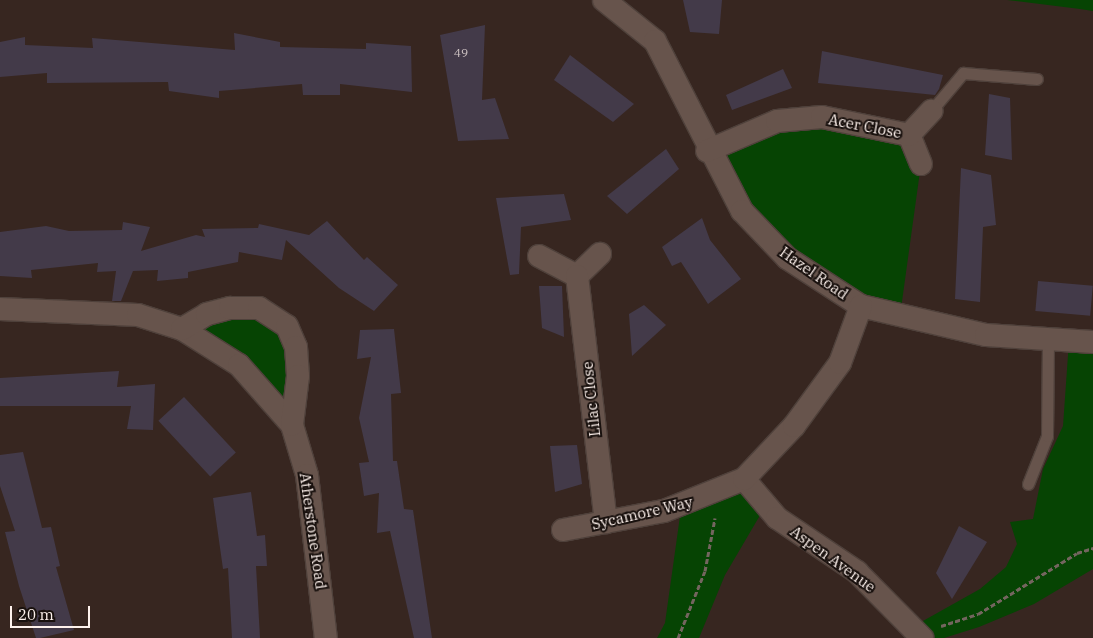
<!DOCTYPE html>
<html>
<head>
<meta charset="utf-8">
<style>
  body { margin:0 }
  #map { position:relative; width:1093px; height:638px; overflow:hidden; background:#372620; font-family:"IBM Plex Serif",serif }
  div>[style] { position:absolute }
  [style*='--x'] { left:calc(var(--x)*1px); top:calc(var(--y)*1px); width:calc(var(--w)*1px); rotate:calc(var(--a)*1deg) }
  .green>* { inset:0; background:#064403 }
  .building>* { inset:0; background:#433a49; transform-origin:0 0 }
  .path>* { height:3px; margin-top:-1.5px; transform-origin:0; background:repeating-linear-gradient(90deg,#74655f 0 5px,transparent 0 7.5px) }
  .roads { filter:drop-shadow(1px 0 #4f413b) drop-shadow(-1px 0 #4f413b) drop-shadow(0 1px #4f413b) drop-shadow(0 -1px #4f413b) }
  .service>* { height:11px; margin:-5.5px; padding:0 5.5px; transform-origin:5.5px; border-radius:5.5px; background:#67544c }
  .minor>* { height:22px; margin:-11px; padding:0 11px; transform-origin:11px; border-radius:11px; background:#67544c }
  span { translate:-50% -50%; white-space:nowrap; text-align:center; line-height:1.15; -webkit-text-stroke:4px #19110e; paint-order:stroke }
  .number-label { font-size:12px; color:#cfc4c4 }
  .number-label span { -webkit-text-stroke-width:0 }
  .street-label { font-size:15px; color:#fef2ed }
  .scale { position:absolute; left:10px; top:606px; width:80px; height:22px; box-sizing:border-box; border:2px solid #fef2ed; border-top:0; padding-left:6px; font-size:15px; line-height:18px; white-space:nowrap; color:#fef2ed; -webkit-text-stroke:4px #19110e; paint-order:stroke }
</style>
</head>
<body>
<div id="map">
  <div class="green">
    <i style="clip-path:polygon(1007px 0,1093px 0,1093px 11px,1080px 9px)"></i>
    <i style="clip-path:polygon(777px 121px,909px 135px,921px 164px,900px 316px,787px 258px,707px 151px)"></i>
    <i style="clip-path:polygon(230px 308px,287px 326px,292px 425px,182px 329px)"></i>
    <i style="clip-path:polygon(1069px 341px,1093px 342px,1093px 569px,1034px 604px,979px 627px,944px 638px,920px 638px,914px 626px,980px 589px,1006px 567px,1017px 544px,1010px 522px,1033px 519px,1043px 469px,1063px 426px)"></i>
    <i style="clip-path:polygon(744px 479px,766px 505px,725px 575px,699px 638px,657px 638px,665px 623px,681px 509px)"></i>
  </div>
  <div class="building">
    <i style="clip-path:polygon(683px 0,722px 0,719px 34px,690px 32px)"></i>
    <i style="clip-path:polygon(485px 25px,482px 100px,495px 98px,509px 139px,458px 141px,440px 35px)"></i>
    <i style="clip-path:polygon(234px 33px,280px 42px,280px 47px,366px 49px,366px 43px,411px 46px,412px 92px,340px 84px,340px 95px,303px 95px,302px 84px,219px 91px,219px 98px,169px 91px,168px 82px,47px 83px,47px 73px,0 77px,0 42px,25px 37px,25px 45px,93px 48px,92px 38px,235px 50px)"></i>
    <i style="clip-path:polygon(822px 51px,943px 75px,939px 89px,935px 95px,818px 83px)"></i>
    <i style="clip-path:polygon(570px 55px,634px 104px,613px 122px,554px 80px)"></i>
    <i style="clip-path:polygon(783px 69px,792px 88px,732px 110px,726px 95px)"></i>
    <i style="clip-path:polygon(989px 94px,1010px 98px,1012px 160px,985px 155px)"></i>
    <i style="clip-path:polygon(666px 149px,679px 169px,627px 214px,607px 196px)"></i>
    <i style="clip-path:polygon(961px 168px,991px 175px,996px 225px,983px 227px,980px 302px,955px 299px)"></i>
    <i style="clip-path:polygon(564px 194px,571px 220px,521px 227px,519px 274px,510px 275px,496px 198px)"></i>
    <i style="clip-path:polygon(702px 218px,710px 240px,741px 279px,708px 304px,681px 262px,672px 266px,662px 247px)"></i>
    <i style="clip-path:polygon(327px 221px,364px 260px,367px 257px,398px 285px,374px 311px,339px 288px,286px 240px,282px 260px,239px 252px,238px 262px,188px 272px,188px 278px,157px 281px,158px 270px,133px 271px,121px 301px,112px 301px,116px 271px,97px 272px,98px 263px,31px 270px,32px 278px,0 276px,0 232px,46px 226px,69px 231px,122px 230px,123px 222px,150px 227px,141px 251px,196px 235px,205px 237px,202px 229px,258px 228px,259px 224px,309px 235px)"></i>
    <i style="left:1038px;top:281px;width:55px;height:30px;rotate:5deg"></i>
    <i style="clip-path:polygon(539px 286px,562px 286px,564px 337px,542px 328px)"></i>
    <i style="clip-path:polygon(644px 305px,666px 325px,632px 356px,629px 314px)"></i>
    <i style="clip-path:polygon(394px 329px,401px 393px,391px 394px,393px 461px,397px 461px,404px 509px,413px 510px,432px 638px,414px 638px,390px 531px,377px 533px,379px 493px,364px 496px,359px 463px,369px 462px,359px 418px,371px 357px,357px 359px,360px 330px)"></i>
    <i style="clip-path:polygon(119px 371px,117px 387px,155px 384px,153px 430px,127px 429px,131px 406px,0 406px,0 378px)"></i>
    <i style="left:184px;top:397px;width:76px;height:35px;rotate:47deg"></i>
    <i style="clip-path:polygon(577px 445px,582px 484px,555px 492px,550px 446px)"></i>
    <i style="clip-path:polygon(23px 452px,42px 528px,51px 527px,60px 566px,56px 567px,74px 630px,40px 638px,36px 638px,19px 586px,5px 532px,15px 531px,0 486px,0 455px)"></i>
    <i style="clip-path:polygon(251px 492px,257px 536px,265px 535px,267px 566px,256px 566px,260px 638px,232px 638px,228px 568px,223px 569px,213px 498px)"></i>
    <i style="clip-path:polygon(959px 526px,987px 542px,952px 599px,936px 573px)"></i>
  </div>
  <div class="path">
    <i style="--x:941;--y:626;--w:39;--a:-18"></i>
    <i style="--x:978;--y:614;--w:116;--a:-31.6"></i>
    <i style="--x:1077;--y:553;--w:17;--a:-17"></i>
    <i style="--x:678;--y:638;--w:72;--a:-68.1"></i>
    <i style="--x:705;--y:571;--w:54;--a:-79.3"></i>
  </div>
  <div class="roads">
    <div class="service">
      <i style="--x:931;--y:111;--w:50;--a:-49.9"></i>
      <i style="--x:963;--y:73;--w:74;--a:4.6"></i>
      <i style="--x:1028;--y:484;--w:52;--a:-68.4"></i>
      <i style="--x:1047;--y:436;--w:97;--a:-89.4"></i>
    </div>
    <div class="minor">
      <i style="--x:604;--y:0;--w:65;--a:38.8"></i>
      <i style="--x:655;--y:41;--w:191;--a:62.9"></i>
      <i style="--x:742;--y:211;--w:65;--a:46.2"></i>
      <i style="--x:787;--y:258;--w:88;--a:33"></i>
      <i style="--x:861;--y:306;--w:128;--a:13.1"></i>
      <i style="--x:986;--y:335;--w:107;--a:3.7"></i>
      <i style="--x:707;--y:151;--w:76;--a:-23.2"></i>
      <i style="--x:777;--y:121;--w:45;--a:-5.1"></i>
      <i style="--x:822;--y:117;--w:89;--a:11.7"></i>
      <i style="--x:921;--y:164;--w:31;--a:-112"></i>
      <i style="--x:909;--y:135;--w:33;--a:-47"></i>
      <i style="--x:539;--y:256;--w:43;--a:27.8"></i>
      <i style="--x:577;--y:276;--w:32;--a:-44"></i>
      <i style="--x:577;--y:276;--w:248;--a:83.3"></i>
      <i style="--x:0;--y:309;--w:138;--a:2.5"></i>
      <i style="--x:138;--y:315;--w:46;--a:17.7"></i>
      <i style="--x:182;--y:329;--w:67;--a:32.3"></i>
      <i style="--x:239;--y:365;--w:80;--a:48.5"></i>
      <i style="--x:292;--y:425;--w:52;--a:73.3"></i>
      <i style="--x:307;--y:475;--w:164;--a:83.4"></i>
      <i style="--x:182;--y:329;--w:29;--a:-31"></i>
      <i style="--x:207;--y:314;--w:24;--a:-15"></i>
      <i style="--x:230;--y:308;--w:29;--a:0"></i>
      <i style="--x:259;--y:308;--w:33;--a:33"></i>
      <i style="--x:287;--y:326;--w:23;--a:67"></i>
      <i style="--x:296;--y:347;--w:29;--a:86"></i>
      <i style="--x:298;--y:376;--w:49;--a:97"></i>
      <i style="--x:744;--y:479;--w:51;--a:49.8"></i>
      <i style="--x:777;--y:518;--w:97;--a:34"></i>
      <i style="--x:857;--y:572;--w:93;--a:45.4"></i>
      <i style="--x:563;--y:530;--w:103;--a:-10.7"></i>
      <i style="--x:664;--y:511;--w:86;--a:-21.8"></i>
      <i style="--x:744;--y:479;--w:73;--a:-46.7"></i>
      <i style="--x:794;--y:426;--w:78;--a:-53.9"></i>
      <i style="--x:840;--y:363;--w:61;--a:-69.8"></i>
    </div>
  </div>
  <div class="number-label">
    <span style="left:461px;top:53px">49</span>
  </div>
  <div class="street-label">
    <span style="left:865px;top:126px;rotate:11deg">Acer Close</span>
    <span style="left:814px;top:273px;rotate:35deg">Hazel Road</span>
    <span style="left:591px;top:399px;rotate:-96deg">Lilac Close</span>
    <span style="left:642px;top:513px;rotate:-13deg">Sycamore Way</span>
    <span style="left:313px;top:531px;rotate:82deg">Atherstone Road</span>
    <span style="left:833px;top:559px;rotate:36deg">Aspen Avenue</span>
  </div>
  <div class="scale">20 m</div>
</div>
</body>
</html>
